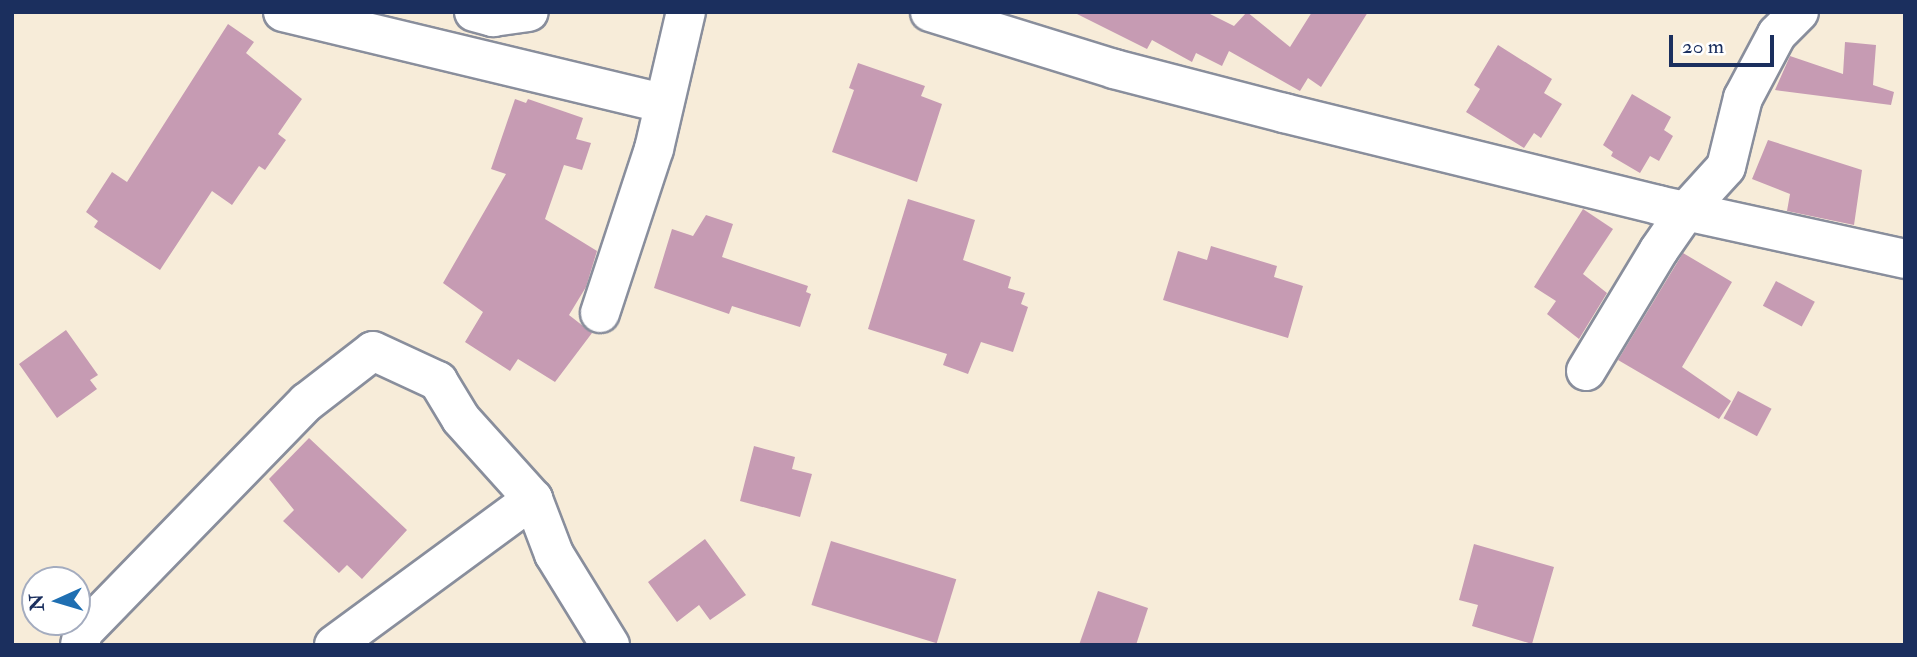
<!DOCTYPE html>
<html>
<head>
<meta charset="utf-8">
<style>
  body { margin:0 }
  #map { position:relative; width:1917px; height:657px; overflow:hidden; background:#f7ecd9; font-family:"IM FELL Double Pica",serif }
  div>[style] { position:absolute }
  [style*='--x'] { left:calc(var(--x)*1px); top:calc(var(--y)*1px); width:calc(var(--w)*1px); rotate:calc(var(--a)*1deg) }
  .building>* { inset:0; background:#c69bb3; transform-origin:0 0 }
  .roads { filter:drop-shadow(2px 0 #898e9c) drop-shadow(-2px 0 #898e9c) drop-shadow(0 2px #898e9c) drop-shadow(0 -2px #898e9c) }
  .minor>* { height:38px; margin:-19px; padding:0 19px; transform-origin:19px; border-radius:19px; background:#fff }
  span { translate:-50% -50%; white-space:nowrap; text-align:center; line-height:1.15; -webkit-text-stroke:7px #fff; paint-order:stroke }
  .frame { position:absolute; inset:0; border:14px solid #1b2f5e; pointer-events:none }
  .north { position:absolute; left:21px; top:566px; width:70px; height:70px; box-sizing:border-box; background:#fff; border:2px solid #a4acbf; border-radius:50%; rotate:266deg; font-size:19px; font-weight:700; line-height:28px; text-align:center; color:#1b2f5e }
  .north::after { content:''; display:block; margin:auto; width:24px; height:32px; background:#1f6fb2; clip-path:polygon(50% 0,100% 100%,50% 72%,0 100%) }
  .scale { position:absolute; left:1669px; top:35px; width:105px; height:32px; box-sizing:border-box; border:4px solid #1b2f5e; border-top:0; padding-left:9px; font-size:21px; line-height:24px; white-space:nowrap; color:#1b2f5e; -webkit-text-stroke:5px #fff; paint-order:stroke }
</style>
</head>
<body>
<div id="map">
  <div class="building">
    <i style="clip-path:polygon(1073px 12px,1206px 12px,1234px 26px,1247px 12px,1290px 47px,1312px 12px,1368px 12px,1321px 87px,1308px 78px,1300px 91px,1229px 51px,1222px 66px,1196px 53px,1192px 62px,1152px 40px,1147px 49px)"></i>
    <i style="clip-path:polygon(228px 24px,254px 42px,246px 53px,302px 99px,278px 134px,286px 140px,265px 170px,259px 166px,232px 205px,212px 191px,160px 270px,94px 227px,98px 221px,86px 212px,112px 172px,127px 182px)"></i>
    <i style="clip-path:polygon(1845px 42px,1876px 45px,1873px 85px,1894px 92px,1891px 105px,1775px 90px,1790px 56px,1843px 74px)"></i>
    <i style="clip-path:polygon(1498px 45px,1552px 79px,1544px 93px,1562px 104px,1541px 138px,1534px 133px,1524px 148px,1466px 112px,1480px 89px,1474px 85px)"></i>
    <i style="clip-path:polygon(858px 63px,925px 86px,921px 96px,942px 104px,917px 182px,832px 152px,854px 90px,849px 88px)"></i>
    <i style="clip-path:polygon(1632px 94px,1671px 117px,1664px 130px,1673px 136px,1659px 161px,1650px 156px,1640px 173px,1611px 156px,1613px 152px,1603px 145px)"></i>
    <i style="clip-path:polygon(515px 99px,526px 103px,528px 99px,583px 118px,576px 139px,591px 143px,582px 170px,564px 165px,545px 219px,597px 251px,586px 287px,569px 315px,592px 333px,555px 382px,518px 359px,510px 371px,465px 342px,483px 312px,443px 283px,506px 174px,491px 169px)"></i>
    <i style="clip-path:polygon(1768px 140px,1862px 170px,1854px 225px,1787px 211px,1790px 194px,1752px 179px)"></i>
    <i style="clip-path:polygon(908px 199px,975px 220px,963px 260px,1011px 277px,1008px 288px,1025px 293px,1021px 304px,1028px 307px,1013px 352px,981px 342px,968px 374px,943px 365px,947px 354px,868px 329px)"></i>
    <i style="clip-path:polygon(1583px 209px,1613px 229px,1583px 274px,1607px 293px,1579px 339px,1547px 314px,1556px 301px,1534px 287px)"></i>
    <i style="clip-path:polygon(706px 215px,733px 224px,722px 257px,808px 286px,806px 292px,811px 294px,800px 327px,732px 306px,729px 314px,654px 288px,672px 229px,693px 236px)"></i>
    <i style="clip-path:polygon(1211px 246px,1277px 266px,1274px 277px,1303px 286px,1288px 338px,1163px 300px,1178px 251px,1207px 260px)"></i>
    <i style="clip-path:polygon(1683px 253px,1732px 282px,1682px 367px,1731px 401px,1719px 419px,1618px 360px)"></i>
    <i style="left:1776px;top:281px;width:44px;height:28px;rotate:28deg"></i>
    <i style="clip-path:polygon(66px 330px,98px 375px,90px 380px,97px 389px,57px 418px,19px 364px)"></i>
    <i style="left:1738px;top:391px;width:38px;height:31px;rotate:28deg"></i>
    <i style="clip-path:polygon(309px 438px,407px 530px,362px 579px,347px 565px,339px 573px,283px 521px,294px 510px,269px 479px)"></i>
    <i style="clip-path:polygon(754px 446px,795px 457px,792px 469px,812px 474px,800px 517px,740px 501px)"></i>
    <i style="clip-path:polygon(705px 539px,746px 595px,710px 620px,699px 605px,677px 622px,648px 582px)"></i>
    <i style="left:831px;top:541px;width:131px;height:67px;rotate:17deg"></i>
    <i style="clip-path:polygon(1474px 544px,1554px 567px,1532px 644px,1472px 626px,1478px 605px,1459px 600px)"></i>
    <i style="clip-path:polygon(1098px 591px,1148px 608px,1136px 645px,1079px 645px)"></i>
  </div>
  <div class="roads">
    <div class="minor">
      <i style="--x:283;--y:12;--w:391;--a:13.5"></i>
      <i style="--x:474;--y:12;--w:20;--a:15"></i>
      <i style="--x:493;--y:17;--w:36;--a:-8"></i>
      <i style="--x:930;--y:12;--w:193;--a:17.2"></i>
      <i style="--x:1114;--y:69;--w:176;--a:14.5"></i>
      <i style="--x:1284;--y:113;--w:385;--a:13.8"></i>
      <i style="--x:1658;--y:205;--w:253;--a:12.3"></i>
      <i style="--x:600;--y:313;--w:173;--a:-71.8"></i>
      <i style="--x:654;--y:149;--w:141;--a:-76.9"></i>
      <i style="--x:1586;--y:371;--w:141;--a:-58.9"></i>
      <i style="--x:1659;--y:250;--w:47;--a:-55.3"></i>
      <i style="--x:1686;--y:211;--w:59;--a:-47.7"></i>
      <i style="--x:1726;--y:167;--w:71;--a:-76.2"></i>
      <i style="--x:1743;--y:98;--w:72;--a:-62"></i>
      <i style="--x:1777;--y:34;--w:31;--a:-45"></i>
      <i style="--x:80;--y:645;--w:13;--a:-77"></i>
      <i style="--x:83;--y:632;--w:321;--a:-45.8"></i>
      <i style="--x:307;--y:402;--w:83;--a:-37.7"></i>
      <i style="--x:373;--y:351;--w:72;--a:24.8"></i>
      <i style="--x:438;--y:381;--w:44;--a:58.8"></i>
      <i style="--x:461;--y:419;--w:108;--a:48"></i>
      <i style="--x:533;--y:499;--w:59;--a:69.1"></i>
      <i style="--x:554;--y:554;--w:107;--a:58.4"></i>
      <i style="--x:334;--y:645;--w:247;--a:-36.3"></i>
    </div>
  </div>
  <div class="frame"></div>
  <div class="north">N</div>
  <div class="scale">20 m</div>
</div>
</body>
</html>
